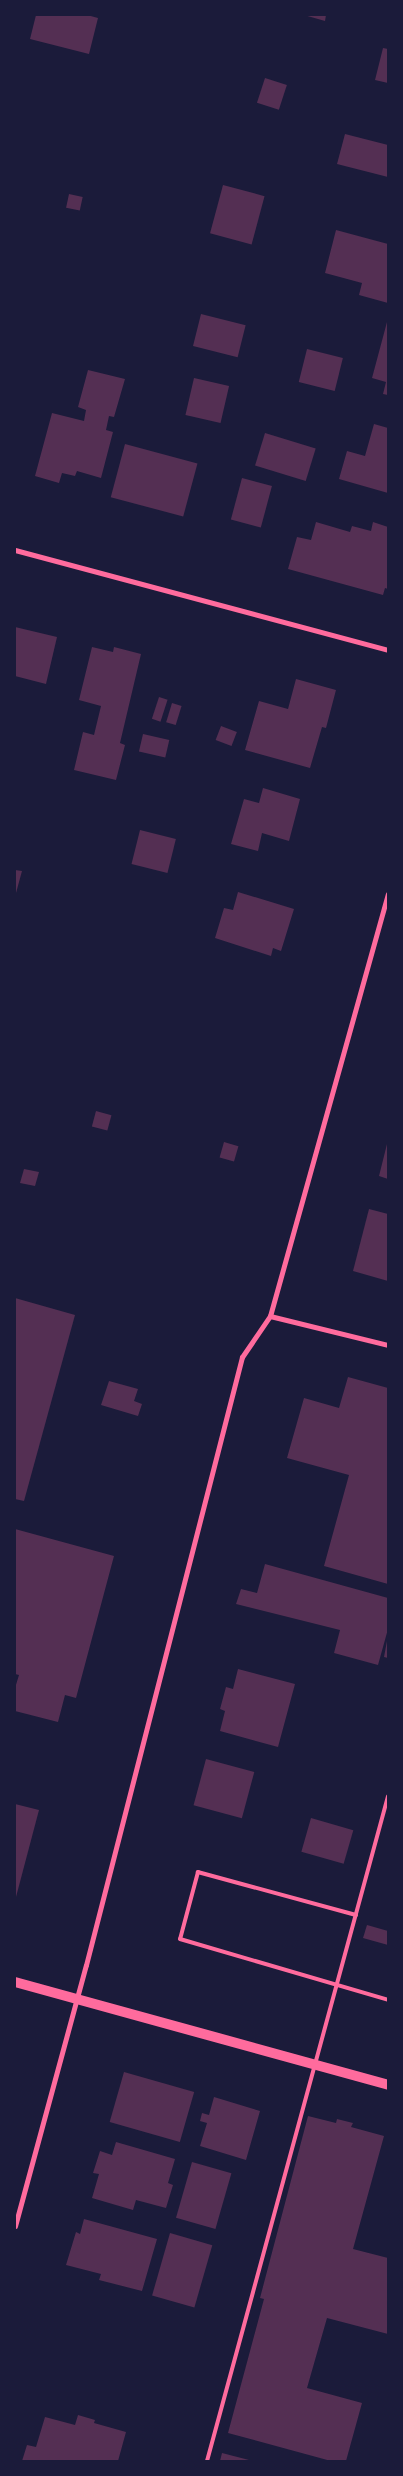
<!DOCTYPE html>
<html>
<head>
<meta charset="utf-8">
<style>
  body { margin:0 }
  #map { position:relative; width:403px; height:2476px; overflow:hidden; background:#1b1b3a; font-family:Lato,sans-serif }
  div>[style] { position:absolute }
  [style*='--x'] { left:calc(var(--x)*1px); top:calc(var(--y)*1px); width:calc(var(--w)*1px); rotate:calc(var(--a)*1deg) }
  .building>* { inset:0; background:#542f53; transform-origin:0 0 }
  .service>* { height:4px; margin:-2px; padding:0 2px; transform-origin:2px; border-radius:2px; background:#ff6b9d }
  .minor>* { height:5px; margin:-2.5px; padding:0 2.5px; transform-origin:2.5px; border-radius:2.5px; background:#ff6b9d }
  .secondary>* { height:10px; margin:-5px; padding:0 5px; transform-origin:5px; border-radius:5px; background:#ff6b9d }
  span { translate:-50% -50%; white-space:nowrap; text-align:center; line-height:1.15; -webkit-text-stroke:5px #1b1b3a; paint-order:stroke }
  .frame { position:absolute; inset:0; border:16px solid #1b1b3a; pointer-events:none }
</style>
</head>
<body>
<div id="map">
  <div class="building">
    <i style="clip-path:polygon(36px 15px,87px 15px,98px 18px,89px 54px,30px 39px)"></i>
    <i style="clip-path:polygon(304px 15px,326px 15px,325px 21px)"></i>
    <i style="clip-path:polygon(383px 48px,388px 49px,388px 83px,375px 80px)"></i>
    <i style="left:265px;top:78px;width:23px;height:26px;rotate:18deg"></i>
    <i style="clip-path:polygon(345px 134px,388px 145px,388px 177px,337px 164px)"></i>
    <i style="left:223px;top:185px;width:43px;height:50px;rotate:15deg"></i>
    <i style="left:69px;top:194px;width:14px;height:14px;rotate:12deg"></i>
    <i style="clip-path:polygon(336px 230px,388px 244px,388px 303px,359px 295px,362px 283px,325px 273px)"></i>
    <i style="left:201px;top:314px;width:46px;height:33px;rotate:14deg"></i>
    <i style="clip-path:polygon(387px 322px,388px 322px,388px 395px,383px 394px,386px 382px,372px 378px)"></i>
    <i style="left:307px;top:349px;width:37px;height:34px;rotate:14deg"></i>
    <i style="clip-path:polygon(88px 370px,125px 379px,114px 417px,109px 416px,106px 430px,113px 432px,101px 478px,77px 471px,75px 476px,62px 473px,59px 483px,35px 476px,52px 413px,84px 421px,86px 410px,78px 407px)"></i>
    <i style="left:194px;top:378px;width:36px;height:38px;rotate:13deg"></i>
    <i style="clip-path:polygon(374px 424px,388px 428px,388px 493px,339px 479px,347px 451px,365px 456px)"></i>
    <i style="left:265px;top:433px;width:53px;height:34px;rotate:17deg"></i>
    <i style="left:125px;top:444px;width:75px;height:55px;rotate:15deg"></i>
    <i style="left:242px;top:478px;width:31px;height:43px;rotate:15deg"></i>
    <i style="clip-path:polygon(316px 522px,350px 532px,352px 526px,371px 531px,373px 522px,388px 527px,388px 589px,385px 588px,383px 595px,288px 569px,297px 537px,311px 540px)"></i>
    <i style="clip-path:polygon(15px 627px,57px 637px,46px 684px,15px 676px)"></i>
    <i style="clip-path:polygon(92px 647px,113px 652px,114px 647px,141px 654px,120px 743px,125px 745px,116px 780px,74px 770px,83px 732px,94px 735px,101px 706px,79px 700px)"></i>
    <i style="clip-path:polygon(296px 679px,336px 690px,326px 728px,322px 727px,310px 768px,245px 750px,259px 701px,288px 709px)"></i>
    <i style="left:159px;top:697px;width:9px;height:23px;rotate:18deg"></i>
    <i style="left:172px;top:703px;width:10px;height:20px;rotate:17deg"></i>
    <i style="left:221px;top:726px;width:17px;height:15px;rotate:21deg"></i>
    <i style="left:143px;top:734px;width:27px;height:18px;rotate:13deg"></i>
    <i style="clip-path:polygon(263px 788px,300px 799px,289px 841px,262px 833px,258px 851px,231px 844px,244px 799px,259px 803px)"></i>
    <i style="left:140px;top:830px;width:37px;height:35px;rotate:14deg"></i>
    <i style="clip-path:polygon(15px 870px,22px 871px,16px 893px,15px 893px)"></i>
    <i style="clip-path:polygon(238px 892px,294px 909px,281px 951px,273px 948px,271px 956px,215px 938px,224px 908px,233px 910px)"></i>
    <i style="left:96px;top:1111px;width:16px;height:16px;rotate:15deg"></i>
    <i style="left:224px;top:1142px;width:15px;height:16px;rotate:16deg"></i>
    <i style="clip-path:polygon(387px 1144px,388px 1144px,388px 1179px,379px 1176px)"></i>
    <i style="clip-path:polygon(24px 1169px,39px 1172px,35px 1186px,20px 1183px)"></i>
    <i style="clip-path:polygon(369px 1209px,388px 1214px,388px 1281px,353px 1271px)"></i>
    <i style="clip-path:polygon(15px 1298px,75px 1315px,24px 1501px,15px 1499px)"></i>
    <i style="clip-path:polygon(348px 1377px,388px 1388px,388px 1584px,324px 1566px,349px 1475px,287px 1458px,304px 1398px,339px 1408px)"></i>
    <i style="clip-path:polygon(109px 1381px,138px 1389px,134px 1401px,142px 1404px,138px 1416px,101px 1405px)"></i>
    <i style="clip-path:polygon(15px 1529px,114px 1556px,76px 1698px,65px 1695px,58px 1722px,15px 1711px,15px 1688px,19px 1675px,15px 1674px)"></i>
    <i style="clip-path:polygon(265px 1564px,388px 1598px,388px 1629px,378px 1665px,334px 1653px,340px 1630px,236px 1604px,241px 1589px,257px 1593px)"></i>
    <i style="clip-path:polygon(387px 1641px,388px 1641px,388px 1658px,384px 1657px)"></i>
    <i style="clip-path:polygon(238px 1669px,295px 1684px,278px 1747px,220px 1731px,225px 1711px,220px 1709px,226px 1687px,233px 1689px)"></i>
    <i style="left:206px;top:1759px;width:50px;height:48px;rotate:15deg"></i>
    <i style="clip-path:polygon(15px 1804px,39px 1810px,16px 1897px,15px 1896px)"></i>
    <i style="left:311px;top:1818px;width:44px;height:35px;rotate:16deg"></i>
    <i style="clip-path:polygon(367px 1925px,388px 1931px,388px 1945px,363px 1938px)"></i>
    <i style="left:124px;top:2072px;width:73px;height:52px;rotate:16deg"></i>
    <i style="clip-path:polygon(214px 2097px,260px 2111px,246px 2160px,200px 2146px,207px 2123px,200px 2121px,202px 2113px,209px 2115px)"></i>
    <i style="clip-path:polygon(308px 2116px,336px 2123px,337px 2119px,353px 2123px,351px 2127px,384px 2136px,353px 2249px,388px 2258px,388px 2334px,327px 2318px,307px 2388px,362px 2403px,346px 2461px,331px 2461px,228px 2433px,264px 2299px,260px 2298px)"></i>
    <i style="clip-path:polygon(116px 2142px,175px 2159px,168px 2183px,173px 2185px,166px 2208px,136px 2200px,133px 2210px,92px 2198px,99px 2174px,93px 2173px,100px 2151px,112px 2155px)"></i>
    <i style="left:192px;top:2162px;width:41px;height:58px;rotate:16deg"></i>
    <i style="clip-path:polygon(84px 2219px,157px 2239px,142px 2291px,99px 2280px,101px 2274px,66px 2265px,76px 2232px,80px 2234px)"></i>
    <i style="left:170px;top:2233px;width:44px;height:65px;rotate:16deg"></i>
    <i style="clip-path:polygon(78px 2415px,95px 2420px,94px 2423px,126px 2432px,118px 2461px,22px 2461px,27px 2445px,36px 2447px,45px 2417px,75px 2425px)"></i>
    <i style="clip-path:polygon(222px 2453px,249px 2460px,249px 2461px,220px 2461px)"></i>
  </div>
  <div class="service">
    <i style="--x:356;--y:1915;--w:164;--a:-164.8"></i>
    <i style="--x:198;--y:1872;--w:69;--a:105"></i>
    <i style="--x:180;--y:1939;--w:217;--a:16.3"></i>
    <i style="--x:207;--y:2461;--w:689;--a:-74.77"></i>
  </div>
  <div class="minor">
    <i style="--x:15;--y:550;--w:386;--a:15"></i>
    <i style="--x:270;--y:1316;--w:122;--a:13.8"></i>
    <i style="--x:15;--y:2226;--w:270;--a:-74.8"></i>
    <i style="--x:86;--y:1965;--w:628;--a:-75.61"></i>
    <i style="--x:242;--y:1357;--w:50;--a:-55.7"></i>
    <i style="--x:270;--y:1316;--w:438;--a:-74.4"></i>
  </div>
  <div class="secondary">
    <i style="--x:15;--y:1982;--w:387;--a:15.4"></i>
  </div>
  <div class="frame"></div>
</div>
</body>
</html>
